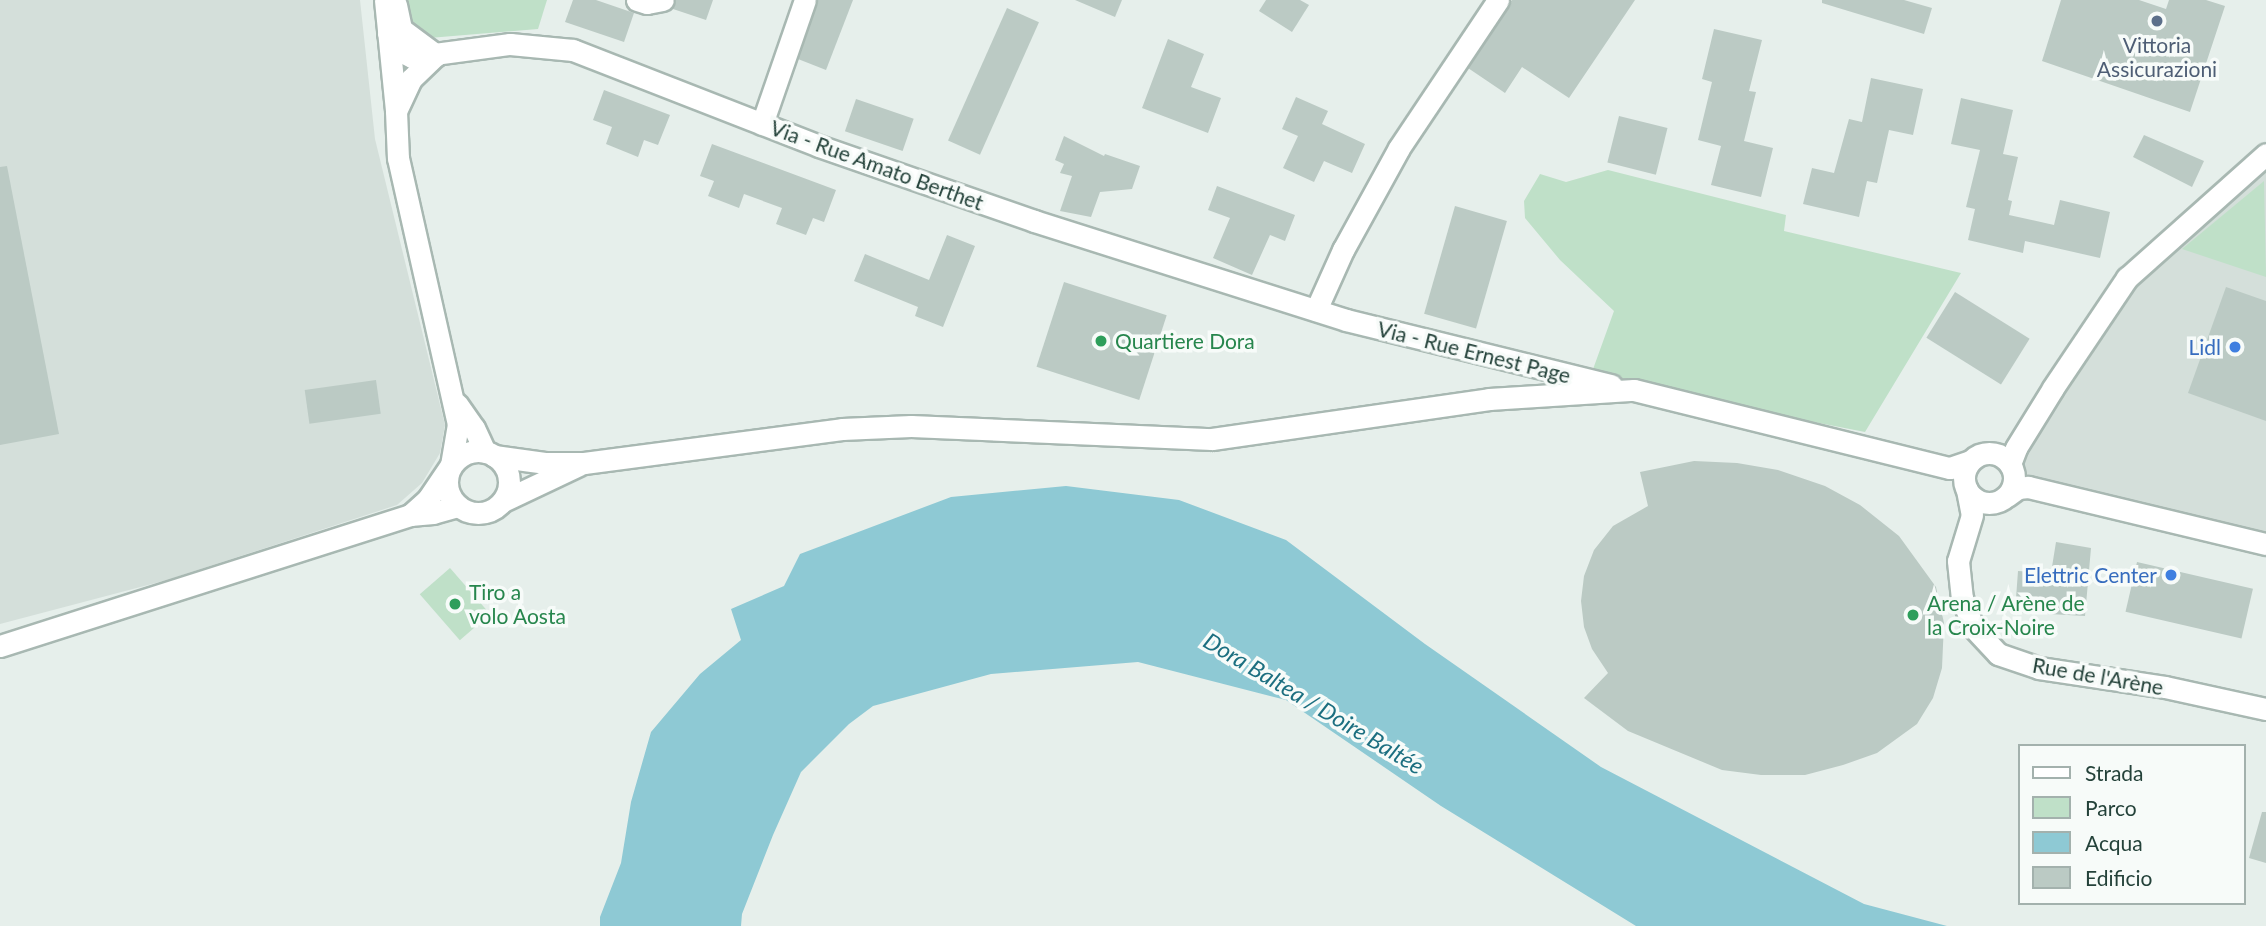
<!DOCTYPE html>
<html>
<head>
<meta charset="utf-8">
<style>
  body { margin:0 }
  #map { position:relative; width:2266px; height:926px; overflow:hidden; background:#e6efeb; font-family:Lato,sans-serif }
  div>[style] { position:absolute }
  [style*='--x'] { left:calc(var(--x)*1px); top:calc(var(--y)*1px); width:calc(var(--w)*1px); rotate:calc(var(--a)*1deg) }
  .built>* { inset:0; background:#d4dfda }
  .green>* { inset:0; background:#bfe0c8; transform-origin:0 0 }
  .water>* { inset:0; background:#8ec9d4 }
  .building>* { inset:0; background:#bbcac4; transform-origin:0 0 }
  .roads { filter:drop-shadow(2px 0 #a8b8b2) drop-shadow(-2px 0 #a8b8b2) drop-shadow(0 2px #a8b8b2) drop-shadow(0 -2px #a8b8b2) }
  .minor>* { height:21px; margin:-10.5px; padding:0 10.5px; transform-origin:10.5px; border-radius:10.5px; background:#fff }
  .minor>.ring { margin:-10.5px; padding:0; box-sizing:content-box; background:none; border:21px solid #fff; border-radius:50% }
  .dots>* { width:19px; height:19px; translate:-50% -50%; box-sizing:border-box; border:4px solid #f7fbf9; border-radius:50% }
  span { translate:-50% -50%; white-space:nowrap; text-align:center; line-height:1.15; -webkit-text-stroke:7px #f7fbf9; paint-order:stroke }
  .service-label { font-size:21px; color:#4e5e75 }
  .street-label { font-size:21px; color:#24423a }
  .leisure-label { font-size:21px; color:#27864d }
  .left { translate:0 -50%; text-align:left }
  .shop-label { font-size:21px; color:#366cbe }
  .right { translate:-100% -50%; text-align:right }
  .water-label { font-size:23px; color:#1c6f80; font-style:italic }
  .legend { position:absolute; left:2018px; top:744px; width:228px; height:161px; box-sizing:border-box; background:#f7fbf9; border:2px solid #a3b1ad; margin:0; padding:9px 12px; list-style:none; font-size:21px; color:#24423a }
  .legend li { display:flex; align-items:center; gap:14px; height:35px }
  .legend b { width:35px; border:2px solid #a3b1ad }
</style>
</head>
<body>
<div id="map">
  <div class="built">
    <i style="clip-path:polygon(0 0,360px 0,375px 139px,445px 425px,440px 453px,422px 483px,397px 505px,167px 580px,0 624px)"></i>
    <i style="clip-path:polygon(2266px 172px,2266px 534px,2019px 473px,2064px 387px,2132px 284px)"></i>
  </div>
  <div class="green">
    <i style="clip-path:polygon(405px 0,547px 0,538px 29px,429px 38px,409px 24px)"></i>
    <i style="clip-path:polygon(1608px 170px,1786px 215px,1784px 231px,1961px 273px,1865px 432px,1732px 406px,1592px 372px,1614px 311px,1560px 260px,1525px 218px,1524px 201px,1540px 174px,1566px 182px)"></i>
    <i style="clip-path:polygon(2264px 181px,2266px 277px,2182px 249px)"></i>
    <i style="left:450px;top:568px;width:61px;height:40px;rotate:49deg"></i>
  </div>
  <div class="water">
    <i style="clip-path:polygon(1066px 486px,1179px 500px,1286px 540px,1425px 644px,1601px 767px,1864px 904px,1947px 926px,1636px 926px,1441px 806px,1286px 700px,1138px 662px,991px 674px,873px 706px,849px 724px,801px 772px,773px 835px,742px 914px,741px 926px,600px 926px,600px 917px,621px 863px,631px 802px,651px 732px,700px 674px,741px 640px,731px 609px,784px 586px,800px 554px,951px 497px)"></i>
  </div>
  <div class="building">
    <i style="clip-path:polygon(573px 0,596px 0,634px 13px,624px 42px,565px 22px)"></i>
    <i style="clip-path:polygon(676px 0,713px 0,706px 20px,673px 9px)"></i>
    <i style="clip-path:polygon(818px 0,853px 0,826px 70px,798px 59px)"></i>
    <i style="clip-path:polygon(1075px 0,1122px 0,1115px 17px)"></i>
    <i style="clip-path:polygon(1266px 0,1300px 0,1309px 5px,1292px 32px,1259px 11px)"></i>
    <i style="clip-path:polygon(1512px 0,1635px 0,1569px 98px,1522px 67px,1505px 93px,1468px 68px)"></i>
    <i style="clip-path:polygon(1822px 0,1904px 0,1932px 8px,1924px 34px,1822px 3px)"></i>
    <i style="clip-path:polygon(2061px 0,2139px 0,2166px 9px,2169px 0,2206px 0,2225px 6px,2190px 112px,2042px 61px)"></i>
    <i style="left:1007px;top:8px;width:35px;height:145px;rotate:24deg"></i>
    <i style="clip-path:polygon(1714px 29px,1762px 40px,1749px 91px,1756px 92px,1744px 141px,1773px 148px,1761px 197px,1711px 185px,1721px 146px,1698px 140px,1712px 82px,1702px 79px)"></i>
    <i style="clip-path:polygon(1168px 39px,1204px 54px,1191px 87px,1221px 98px,1208px 133px,1142px 108px)"></i>
    <i style="clip-path:polygon(1871px 78px,1923px 89px,1913px 135px,1889px 130px,1877px 183px,1867px 181px,1859px 217px,1803px 204px,1812px 168px,1834px 173px,1849px 119px,1862px 122px)"></i>
    <i style="clip-path:polygon(604px 90px,670px 115px,658px 145px,644px 140px,638px 157px,606px 144px,612px 127px,593px 120px)"></i>
    <i style="clip-path:polygon(1296px 97px,1328px 111px,1322px 124px,1365px 144px,1352px 173px,1324px 161px,1314px 182px,1283px 168px,1298px 136px,1282px 129px)"></i>
    <i style="clip-path:polygon(1961px 98px,2013px 110px,2003px 154px,2018px 157px,2008px 200px,2012px 201px,2009px 215px,2054px 225px,2060px 200px,2110px 212px,2100px 258px,2025px 241px,2023px 253px,1968px 240px,1975px 209px,1966px 207px,1980px 150px,1951px 144px)"></i>
    <i style="left:856px;top:99px;width:61px;height:34px;rotate:19deg"></i>
    <i style="left:1619px;top:116px;width:50px;height:48px;rotate:14deg"></i>
    <i style="clip-path:polygon(2144px 135px,2204px 161px,2192px 187px,2133px 157px)"></i>
    <i style="clip-path:polygon(1064px 136px,1104px 156px,1105px 154px,1140px 166px,1132px 189px,1100px 192px,1091px 217px,1060px 211px,1072px 176px,1060px 173px,1064px 164px,1055px 160px)"></i>
    <i style="clip-path:polygon(712px 144px,836px 190px,824px 222px,813px 218px,806px 235px,776px 224px,782px 208px,744px 194px,739px 208px,708px 196px,714px 181px,700px 176px)"></i>
    <i style="clip-path:polygon(7px 166px,59px 434px,0 445px,0 167px)"></i>
    <i style="clip-path:polygon(1217px 186px,1295px 215px,1285px 241px,1270px 235px,1252px 275px,1213px 258px,1230px 218px,1208px 210px)"></i>
    <i style="left:1455px;top:206px;width:54px;height:112px;rotate:16deg"></i>
    <i style="clip-path:polygon(947px 235px,975px 246px,943px 327px,915px 316px,918px 307px,854px 281px,865px 254px,929px 280px)"></i>
    <i style="left:1064px;top:282px;width:108px;height:89px;rotate:18deg"></i>
    <i style="clip-path:polygon(2226px 287px,2266px 301px,2266px 421px,2188px 393px)"></i>
    <i style="left:1955px;top:292px;width:88px;height:54px;rotate:32deg"></i>
    <i style="left:376px;top:380px;width:34px;height:72px;rotate:82deg"></i>
    <i style="clip-path:polygon(1694px 461px,1737px 463px,1778px 470px,1825px 486px,1860px 505px,1899px 536px,1936px 587px,1944px 623px,1942px 668px,1933px 698px,1917px 724px,1877px 753px,1843px 765px,1805px 775px,1761px 775px,1722px 770px,1628px 731px,1584px 698px,1608px 673px,1592px 649px,1584px 627px,1581px 601px,1584px 576px,1594px 550px,1613px 526px,1648px 506px,1640px 472px)"></i>
    <i style="clip-path:polygon(2056px 542px,2091px 548px,2085px 616px,2015px 612px,2018px 571px,2051px 573px)"></i>
    <i style="left:2137px;top:562px;width:119px;height:51px;rotate:13deg"></i>
    <i style="clip-path:polygon(2262px 812px,2266px 812px,2266px 863px,2249px 858px)"></i>
  </div>
  <div class="roads">
    <div class="minor">
      <i style="--x:385;--y:0;--w:112;--a:84.3"></i>
      <i style="--x:396;--y:111;--w:47;--a:87.6"></i>
      <i style="--x:398;--y:158;--w:273;--a:77.3"></i>
      <i style="--x:458;--y:424;--w:42;--a:99.7"></i>
      <i style="--x:451;--y:465;--w:41;--a:124.1"></i>
      <i style="--x:428;--y:499;--w:24;--a:138"></i>
      <i style="--x:637;--y:0;--w:10;--a:17"></i>
      <i style="--x:647;--y:3;--w:16;--a:-11"></i>
      <i style="--x:396;--y:5;--w:25;--a:78"></i>
      <i style="--x:401;--y:29;--w:44;--a:36.6"></i>
      <i style="--x:388;--y:33;--w:20;--a:60"></i>
      <i style="--x:398;--y:50;--w:16;--a:27"></i>
      <i style="--x:412;--y:57;--w:99;--a:-7.6"></i>
      <i style="--x:510;--y:44;--w:63;--a:5.4"></i>
      <i style="--x:573;--y:50;--w:264;--a:21.3"></i>
      <i style="--x:819;--y:146;--w:228;--a:19.2"></i>
      <i style="--x:1034;--y:221;--w:327;--a:17.6"></i>
      <i style="--x:1346;--y:320;--w:273;--a:13.8"></i>
      <i style="--x:397;--y:109;--w:33;--a:-65"></i>
      <i style="--x:411;--y:79;--w:35;--a:-44"></i>
      <i style="--x:762;--y:124;--w:131;--a:-70.9"></i>
      <i style="--x:1316;--y:310;--w:66;--a:-65.8"></i>
      <i style="--x:1343;--y:250;--w:116;--a:-61.2"></i>
      <i style="--x:1399;--y:148;--w:178;--a:-56.2"></i>
      <i style="--x:457;--y:404;--w:29;--a:55"></i>
      <i style="--x:474;--y:428;--w:26;--a:65"></i>
      <i class="ring" style="left:447px;top:451px;width:41px;height:41px"></i>
      <i class="ring" style="left:1964px;top:453px;width:29px;height:29px"></i>
      <i style="--x:494;--y:456;--w:51;--a:7.8"></i>
      <i style="--x:545;--y:463;--w:39;--a:0"></i>
      <i style="--x:584;--y:463;--w:260;--a:-7.5"></i>
      <i style="--x:842;--y:429;--w:69;--a:-2.5"></i>
      <i style="--x:911;--y:426;--w:301;--a:2.5"></i>
      <i style="--x:1212;--y:439;--w:280;--a:-8.2"></i>
      <i style="--x:1489;--y:399;--w:145;--a:-3.6"></i>
      <i style="--x:1634;--y:390;--w:325;--a:13.9"></i>
      <i style="--x:1950;--y:468;--w:21;--a:-19"></i>
      <i style="--x:2010;--y:464;--w:17;--a:-69"></i>
      <i style="--x:2016;--y:448;--w:70;--a:-58.3"></i>
      <i style="--x:2053;--y:388;--w:133;--a:-56.1"></i>
      <i style="--x:2127;--y:278;--w:186;--a:-41.7"></i>
      <i style="--x:1967;--y:490;--w:25;--a:79"></i>
      <i style="--x:1972;--y:515;--w:48;--a:106.9"></i>
      <i style="--x:1958;--y:561;--w:37;--a:84"></i>
      <i style="--x:1962;--y:598;--w:31;--a:69"></i>
      <i style="--x:1973;--y:627;--w:37;--a:47"></i>
      <i style="--x:1998;--y:654;--w:43;--a:18.9"></i>
      <i style="--x:2039;--y:668;--w:127;--a:8.6"></i>
      <i style="--x:2165;--y:687;--w:103;--a:12.3"></i>
      <i style="--x:2007;--y:496;--w:14;--a:-36"></i>
      <i style="--x:2018;--y:488;--w:10;--a:-6"></i>
      <i style="--x:2028;--y:487;--w:245;--a:13.5"></i>
      <i style="--x:503;--y:501;--w:84;--a:-25.3"></i>
      <i style="--x:0;--y:646;--w:430;--a:-17.7"></i>
      <i style="--x:410;--y:515;--w:23;--a:-5"></i>
      <i style="--x:433;--y:513;--w:25;--a:-16"></i>
    </div>
  </div>
  <div class="dots">
    <i style="left:2157px;top:21px;background:#5c6f8a"></i>
    <i style="left:1101px;top:341px;background:#2e9e5b"></i>
    <i style="left:2235px;top:347px;background:#3f7fe0"></i>
    <i style="left:2171px;top:575px;background:#3f7fe0"></i>
    <i style="left:455px;top:604px;background:#2e9e5b"></i>
    <i style="left:1913px;top:615px;background:#2e9e5b"></i>
  </div>
  <div class="service-label">
    <span style="left:2157px;top:57px">Vittoria<br>Assicurazioni</span>
  </div>
  <div class="street-label">
    <span style="left:877px;top:165px;rotate:20deg">Via - Rue Amato Berthet</span>
    <span style="left:1474px;top:352px;rotate:14deg">Via - Rue Ernest Page</span>
    <span style="left:2098px;top:676px;rotate:10deg">Rue de l'Arène</span>
  </div>
  <div class="leisure-label">
    <span class="left" style="left:1115px;top:341px">Quartiere Dora</span>
    <span class="left" style="left:469px;top:604px">Tiro a<br>volo Aosta</span>
    <span class="left" style="left:1927px;top:615px">Arena / Arène de<br>la Croix-Noire</span>
  </div>
  <div class="shop-label">
    <span class="right" style="left:2221px;top:347px">Lidl</span>
    <span class="right" style="left:2157px;top:575px">Elettric Center</span>
  </div>
  <div class="water-label">
    <span style="left:1314px;top:703px;rotate:31deg">Dora Baltea / Doire Baltée</span>
  </div>
  <ul class="legend">
  <li><b style="height:9px;background:#fff"></b>Strada</li>
  <li><b style="height:19px;background:#bfe0c8"></b>Parco</li>
  <li><b style="height:19px;background:#8ec9d4"></b>Acqua</li>
  <li><b style="height:19px;background:#bbcac4"></b>Edificio</li>
  </ul>
</div>
</body>
</html>
